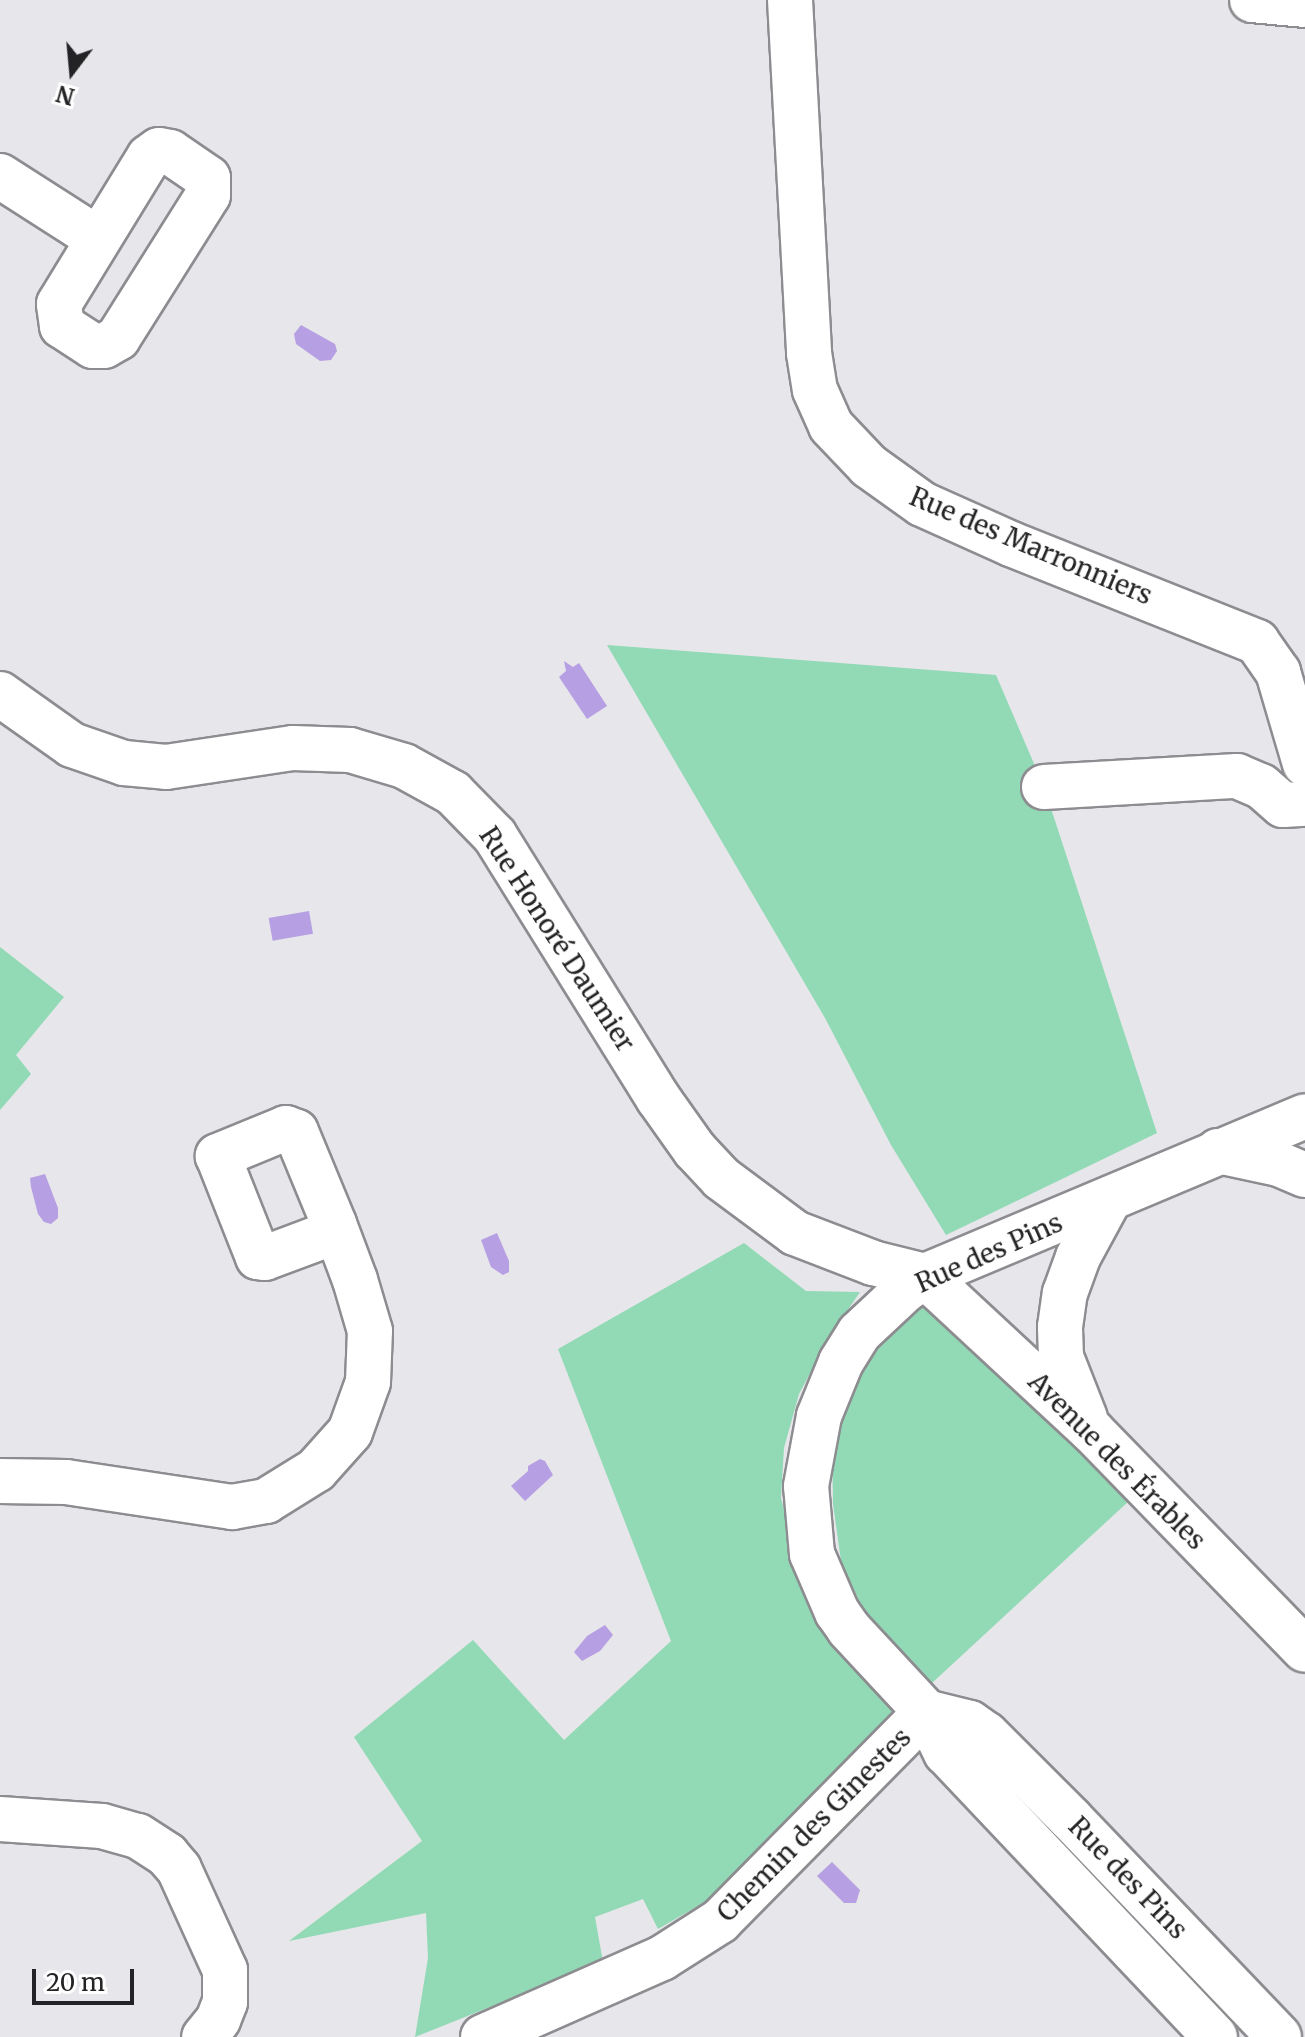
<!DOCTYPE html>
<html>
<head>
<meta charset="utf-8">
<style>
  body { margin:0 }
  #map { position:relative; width:1305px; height:2037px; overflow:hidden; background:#e7e6ea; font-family:Merriweather,serif }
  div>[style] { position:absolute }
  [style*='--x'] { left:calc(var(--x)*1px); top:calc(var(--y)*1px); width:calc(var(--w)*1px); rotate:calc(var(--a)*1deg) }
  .green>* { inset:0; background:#91dab5 }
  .water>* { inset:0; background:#b69fe3; transform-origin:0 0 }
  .roads { filter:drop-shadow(2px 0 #8d8c90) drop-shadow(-2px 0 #8d8c90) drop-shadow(0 2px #8d8c90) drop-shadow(0 -2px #8d8c90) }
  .minor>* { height:44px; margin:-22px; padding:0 22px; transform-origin:22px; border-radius:22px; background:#fff }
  span { translate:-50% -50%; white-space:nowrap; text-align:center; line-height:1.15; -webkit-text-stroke:8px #fff; paint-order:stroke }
  .street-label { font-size:26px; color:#232224 }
  .north { position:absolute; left:32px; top:32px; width:80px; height:80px; -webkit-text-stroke:6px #fff; paint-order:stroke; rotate:196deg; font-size:22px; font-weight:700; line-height:32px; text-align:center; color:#232224 }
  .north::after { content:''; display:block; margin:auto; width:28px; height:36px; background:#232224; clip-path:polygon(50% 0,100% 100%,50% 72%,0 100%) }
  .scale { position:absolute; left:32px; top:1969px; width:102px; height:36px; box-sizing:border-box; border:4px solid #232224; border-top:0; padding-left:10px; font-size:24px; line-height:28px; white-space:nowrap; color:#232224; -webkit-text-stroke:6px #fff; paint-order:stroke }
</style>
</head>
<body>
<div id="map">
  <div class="green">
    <i style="clip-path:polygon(607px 645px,996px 675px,1044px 787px,1157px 1133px,946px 1235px,891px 1145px,825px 1018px)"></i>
    <i style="clip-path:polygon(0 947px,64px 997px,16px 1055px,31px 1074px,0 1110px)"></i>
    <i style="clip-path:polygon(744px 1243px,806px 1291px,860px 1292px,830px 1336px,799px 1394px,784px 1448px,781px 1498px,792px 1541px,850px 1659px,897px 1715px,717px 1895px,658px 1929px,643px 1899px,595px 1917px,603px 1962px,415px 2037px,428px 1958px,426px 1913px,289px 1941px,422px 1841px,354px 1737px,473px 1640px,564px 1740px,671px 1641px,558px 1349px)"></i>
    <i style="clip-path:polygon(917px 1301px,937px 1304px,1130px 1500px,932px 1683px,912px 1671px,873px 1632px,841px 1561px,833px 1504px,832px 1441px,849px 1376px)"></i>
  </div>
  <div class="water">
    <i style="clip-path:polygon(301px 325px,335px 344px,337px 351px,331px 360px,320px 361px,296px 344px,294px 334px)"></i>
    <i style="clip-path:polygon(564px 661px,573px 667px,579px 663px,607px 706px,587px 719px,559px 677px,566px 671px)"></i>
    <i style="left:309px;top:911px;width:23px;height:41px;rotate:80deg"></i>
    <i style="clip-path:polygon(45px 1174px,58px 1208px,58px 1218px,51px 1224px,44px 1222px,38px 1214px,31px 1187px,30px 1178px)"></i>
    <i style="clip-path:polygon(497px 1233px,509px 1261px,509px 1272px,503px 1275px,491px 1267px,481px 1240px)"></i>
    <i style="clip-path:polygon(540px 1459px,545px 1461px,553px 1475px,525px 1501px,511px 1486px,528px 1471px,528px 1466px)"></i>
    <i style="clip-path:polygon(605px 1625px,613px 1635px,600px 1651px,582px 1661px,574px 1652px,587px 1636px)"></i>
    <i style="clip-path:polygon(832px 1862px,860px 1890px,856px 1903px,844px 1903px,817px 1876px)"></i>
  </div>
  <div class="roads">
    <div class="minor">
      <i style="--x:790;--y:0;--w:354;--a:86.9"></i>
      <i style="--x:809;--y:353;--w:37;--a:81"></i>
      <i style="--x:815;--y:390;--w:39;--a:66"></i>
      <i style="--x:831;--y:426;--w:55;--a:46.5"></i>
      <i style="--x:869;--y:466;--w:65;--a:35.6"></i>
      <i style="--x:922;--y:504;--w:98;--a:24.2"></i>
      <i style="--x:1011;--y:544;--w:265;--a:21.7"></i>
      <i style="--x:1257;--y:642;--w:37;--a:55"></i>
      <i style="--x:1278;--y:672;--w:96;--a:73.6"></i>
      <i style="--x:1252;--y:0;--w:53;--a:5.4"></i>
      <i style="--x:159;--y:150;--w:11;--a:10"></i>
      <i style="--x:170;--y:152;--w:46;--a:34.4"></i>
      <i style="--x:208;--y:178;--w:17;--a:90"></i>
      <i style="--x:208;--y:195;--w:169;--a:122.2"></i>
      <i style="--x:118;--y:338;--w:16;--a:150"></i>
      <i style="--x:104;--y:346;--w:11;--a:180"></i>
      <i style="--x:93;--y:346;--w:37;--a:-147"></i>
      <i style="--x:62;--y:326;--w:22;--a:-98"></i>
      <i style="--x:59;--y:304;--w:172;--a:-58.5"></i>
      <i style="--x:149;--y:157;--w:12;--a:-35"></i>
      <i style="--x:0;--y:176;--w:115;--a:32.6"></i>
      <i style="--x:0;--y:694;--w:88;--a:35.3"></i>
      <i style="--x:72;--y:745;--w:55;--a:19.1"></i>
      <i style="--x:124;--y:763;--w:42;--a:5.4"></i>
      <i style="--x:166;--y:767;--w:128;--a:-8.5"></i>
      <i style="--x:293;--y:748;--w:57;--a:2"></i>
      <i style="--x:350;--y:750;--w:56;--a:16.5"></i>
      <i style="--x:404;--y:766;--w:56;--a:28.9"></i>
      <i style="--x:453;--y:793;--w:60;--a:45.7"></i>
      <i style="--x:495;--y:836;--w:309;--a:58.1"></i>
      <i style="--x:658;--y:1098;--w:64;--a:54.6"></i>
      <i style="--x:695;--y:1150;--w:38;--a:47"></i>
      <i style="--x:721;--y:1178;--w:92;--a:36.6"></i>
      <i style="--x:795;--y:1233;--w:84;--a:21"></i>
      <i style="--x:873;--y:1263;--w:54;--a:14"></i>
      <i style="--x:925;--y:1276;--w:228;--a:42.9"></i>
      <i style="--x:1092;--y:1431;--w:305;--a:45.8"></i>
      <i style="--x:1044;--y:787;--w:193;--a:-3.3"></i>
      <i style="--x:1237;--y:776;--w:26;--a:23"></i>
      <i style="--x:1261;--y:786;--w:29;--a:41"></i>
      <i style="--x:1283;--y:805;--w:22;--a:-3"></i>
      <i style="--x:1218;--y:1151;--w:62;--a:12"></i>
      <i style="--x:1279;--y:1164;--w:28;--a:23"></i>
      <i style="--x:1085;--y:1418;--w:66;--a:-111.5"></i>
      <i style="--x:1061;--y:1357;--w:30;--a:-92"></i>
      <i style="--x:1060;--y:1327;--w:34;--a:-82"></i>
      <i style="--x:1065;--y:1293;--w:38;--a:-70"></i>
      <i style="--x:1078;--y:1257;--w:65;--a:-61.5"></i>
      <i style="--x:0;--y:1481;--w:66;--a:0.9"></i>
      <i style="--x:66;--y:1482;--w:168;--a:8.6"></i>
      <i style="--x:232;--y:1507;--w:35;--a:-10"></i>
      <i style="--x:266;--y:1501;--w:59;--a:-31.8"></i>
      <i style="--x:316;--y:1470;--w:51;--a:-48.2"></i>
      <i style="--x:350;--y:1432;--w:53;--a:-70.2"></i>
      <i style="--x:368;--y:1382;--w:51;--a:-87.8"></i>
      <i style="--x:370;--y:1331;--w:53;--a:-106.4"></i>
      <i style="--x:355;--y:1280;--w:60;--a:-110.6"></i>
      <i style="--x:334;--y:1224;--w:100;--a:-112.4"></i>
      <i style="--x:296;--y:1132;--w:11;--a:-158"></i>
      <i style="--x:286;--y:1128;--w:74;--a:157.6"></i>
      <i style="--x:218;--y:1156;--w:109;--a:68.4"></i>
      <i style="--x:258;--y:1257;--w:7;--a:8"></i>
      <i style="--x:265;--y:1258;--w:66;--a:-20.4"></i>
      <i style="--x:327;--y:1235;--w:13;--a:-58"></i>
      <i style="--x:926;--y:1712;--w:45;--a:14"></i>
      <i style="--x:970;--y:1723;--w:19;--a:35"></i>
      <i style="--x:986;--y:1734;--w:120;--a:45"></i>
      <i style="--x:1071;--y:1819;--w:301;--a:46.3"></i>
      <i style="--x:0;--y:1819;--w:102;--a:3.9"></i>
      <i style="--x:102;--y:1826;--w:37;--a:16"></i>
      <i style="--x:138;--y:1836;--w:35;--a:33"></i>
      <i style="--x:167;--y:1855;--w:18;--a:49"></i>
      <i style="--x:179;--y:1869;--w:111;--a:65.5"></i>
      <i style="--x:225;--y:1970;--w:32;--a:90"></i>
      <i style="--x:225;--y:2002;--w:19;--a:111"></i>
      <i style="--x:218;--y:2020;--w:22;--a:129"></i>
      <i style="--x:483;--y:2037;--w:196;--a:-23.8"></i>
      <i style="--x:662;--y:1958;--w:69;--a:-32.5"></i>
      <i style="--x:720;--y:1921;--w:293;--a:-45.4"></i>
      <i style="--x:1215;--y:2037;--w:391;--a:-133.4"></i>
      <i style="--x:946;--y:1753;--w:46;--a:-116"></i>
      <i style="--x:926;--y:1712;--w:113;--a:-132.9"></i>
      <i style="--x:849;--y:1629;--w:21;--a:-125"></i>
      <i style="--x:837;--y:1612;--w:63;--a:-113.3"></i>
      <i style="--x:812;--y:1554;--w:68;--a:-95"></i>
      <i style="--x:806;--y:1486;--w:71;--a:-79.5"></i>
      <i style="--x:819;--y:1416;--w:58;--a:-67.8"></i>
      <i style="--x:841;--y:1362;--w:34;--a:-58"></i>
      <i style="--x:859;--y:1333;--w:63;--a:-43.1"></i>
      <i style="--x:905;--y:1290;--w:24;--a:-35"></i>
      <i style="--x:925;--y:1276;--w:412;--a:-22.8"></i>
    </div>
  </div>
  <div class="street-label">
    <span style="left:1031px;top:546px;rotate:23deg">Rue des Marronniers</span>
    <span style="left:557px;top:939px;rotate:57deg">Rue Honoré Daumier</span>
    <span style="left:989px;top:1253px;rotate:-24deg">Rue des Pins</span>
    <span style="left:1117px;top:1461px;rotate:45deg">Avenue des Érables</span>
    <span style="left:814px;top:1825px;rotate:-45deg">Chemin des Ginestes</span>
    <span style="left:1128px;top:1878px;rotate:46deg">Rue des Pins</span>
  </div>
  <div class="north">N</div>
  <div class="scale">20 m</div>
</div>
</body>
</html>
